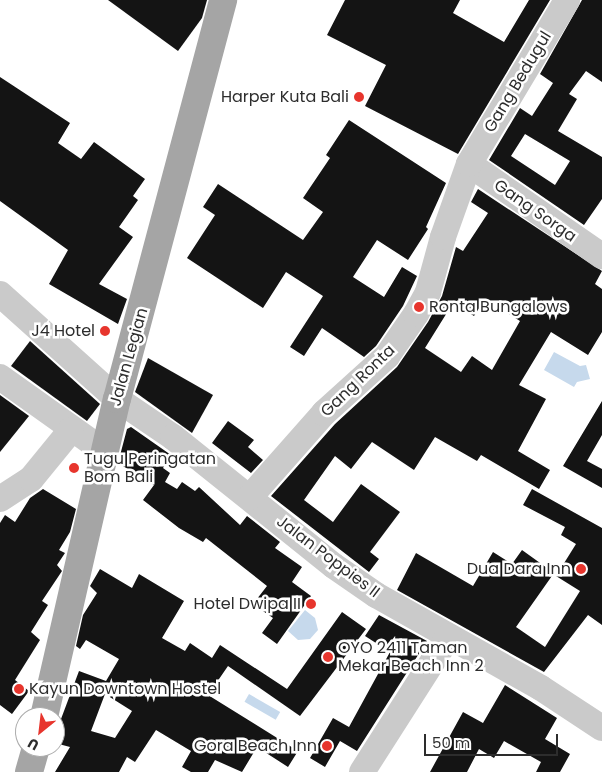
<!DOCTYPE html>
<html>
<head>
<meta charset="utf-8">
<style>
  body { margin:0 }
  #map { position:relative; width:602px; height:772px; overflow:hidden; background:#fff; font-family:Poppins,sans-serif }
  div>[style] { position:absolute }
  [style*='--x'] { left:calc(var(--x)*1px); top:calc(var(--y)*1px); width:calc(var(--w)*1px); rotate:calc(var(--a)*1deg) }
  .water>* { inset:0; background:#c6d9ec; transform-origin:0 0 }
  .building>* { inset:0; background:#141414 }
  .minor>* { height:26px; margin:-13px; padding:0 13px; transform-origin:13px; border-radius:13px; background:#cacaca }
  .major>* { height:28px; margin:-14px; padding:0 14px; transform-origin:14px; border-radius:14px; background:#a5a5a5 }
  .dots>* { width:14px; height:14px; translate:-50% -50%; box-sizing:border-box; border:2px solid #fff; border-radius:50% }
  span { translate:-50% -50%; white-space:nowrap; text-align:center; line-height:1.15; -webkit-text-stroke:5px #fff; paint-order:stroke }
  .street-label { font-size:16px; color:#2d2d2d }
  .poi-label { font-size:16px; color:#2d2d2d }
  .right { translate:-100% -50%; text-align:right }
  .left { translate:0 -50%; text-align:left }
  .north { position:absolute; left:15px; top:707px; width:50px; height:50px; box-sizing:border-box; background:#fff; border:1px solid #ababab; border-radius:50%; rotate:209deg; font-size:14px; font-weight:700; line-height:20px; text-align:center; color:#2d2d2d }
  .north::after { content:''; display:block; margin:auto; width:18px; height:22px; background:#e7352d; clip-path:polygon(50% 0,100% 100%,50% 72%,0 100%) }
  .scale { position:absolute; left:424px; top:734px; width:134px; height:22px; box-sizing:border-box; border:2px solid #2d2d2d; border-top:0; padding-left:6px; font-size:15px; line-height:18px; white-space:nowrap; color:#2d2d2d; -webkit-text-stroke:4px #fff; paint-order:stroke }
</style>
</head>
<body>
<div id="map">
  <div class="water">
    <i style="clip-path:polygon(554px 352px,580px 366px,586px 365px,590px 379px,577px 382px,574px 387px,544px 370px)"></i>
    <i style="clip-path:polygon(305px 610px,315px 618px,318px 630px,310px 639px,298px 640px,288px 631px)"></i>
    <i style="left:249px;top:694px;width:36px;height:9px;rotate:30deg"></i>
  </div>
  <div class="building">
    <i style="clip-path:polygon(108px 0,207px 0,202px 18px,178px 51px)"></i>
    <i style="clip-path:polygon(345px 0,460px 0,453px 13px,504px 42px,529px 0,550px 0,458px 154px,365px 106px,386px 65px,327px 35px)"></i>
    <i style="clip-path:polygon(evenodd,582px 0,602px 0,602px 82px,586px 71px,569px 94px,577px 99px,558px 131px,602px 157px,602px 199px,584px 225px,489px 160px,520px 108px,532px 116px,553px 83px,540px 74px,582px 0,525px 134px,570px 161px,555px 185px,511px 156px,525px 134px)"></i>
    <i style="clip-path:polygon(0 77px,70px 123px,58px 143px,81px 159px,94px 142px,145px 179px,133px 196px,138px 200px,119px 227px,133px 237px,99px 284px,127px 299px,118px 324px,49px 284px,68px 250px,0 201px)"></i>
    <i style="clip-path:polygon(349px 120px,446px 183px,426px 227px,428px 229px,408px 260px,377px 240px,353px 277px,384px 297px,402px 267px,417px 276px,403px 306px,376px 346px,364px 357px,322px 328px,304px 356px,290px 347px,323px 296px,286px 272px,263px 308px,187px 258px,215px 215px,203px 207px,218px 184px,303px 240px,323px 212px,303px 198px,330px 158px,326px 155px)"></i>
    <i style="clip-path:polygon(evenodd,478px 189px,602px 271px,595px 284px,602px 289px,602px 332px,588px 355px,551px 332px,519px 385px,546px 399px,518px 451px,550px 470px,539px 489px,481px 455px,477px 461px,435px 437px,414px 470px,372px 442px,351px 469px,335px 456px,304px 500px,333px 522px,361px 484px,400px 512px,370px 552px,379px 559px,369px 572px,271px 496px,335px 424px,397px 367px,428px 322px,442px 296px,456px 247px,463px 251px,488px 213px,471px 202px,478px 189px,485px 299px,520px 321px,492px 370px,472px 356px,461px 372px,425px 348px,453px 303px,474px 316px,485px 299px)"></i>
    <i style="clip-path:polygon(30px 341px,100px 404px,87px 421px,11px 366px)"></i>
    <i style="clip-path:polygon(148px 358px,213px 395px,192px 433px,135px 392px)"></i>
    <i style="clip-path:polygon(0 395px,29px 416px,0 452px)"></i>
    <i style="clip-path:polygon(602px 401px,602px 435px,587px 461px,602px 469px,602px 488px,563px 466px)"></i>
    <i style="clip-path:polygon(228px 421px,254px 440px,248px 447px,263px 460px,251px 473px,212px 443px)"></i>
    <i style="clip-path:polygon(131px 427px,171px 455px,163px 468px,170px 473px,165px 482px,177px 489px,182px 482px,195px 491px,199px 487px,240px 525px,247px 516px,280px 542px,275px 548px,302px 567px,292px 582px,311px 596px,277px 644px,262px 633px,273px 618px,253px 604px,267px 586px,206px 538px,203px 542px,179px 528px,143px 500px,154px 485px,118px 463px,127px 429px)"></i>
    <i style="clip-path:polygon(43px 489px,76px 509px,70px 532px,59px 550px,65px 553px,57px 565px,62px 571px,42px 601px,48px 605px,31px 632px,40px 640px,15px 680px,29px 691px,12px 714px,0 705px,0 523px,5px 515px,15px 522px,30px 498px)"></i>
    <i style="clip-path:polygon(532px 489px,602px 528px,602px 625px,588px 615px,544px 672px,397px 590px,416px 553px,473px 586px,493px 552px,512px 564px,522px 550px,554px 573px,516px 627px,545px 647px,580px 591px,556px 576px,576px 544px,561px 535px,565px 527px,523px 505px)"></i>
    <i style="clip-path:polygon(evenodd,100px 569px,132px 588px,139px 574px,184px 601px,162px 638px,185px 651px,190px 643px,212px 658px,220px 645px,287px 689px,342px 612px,366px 629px,300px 716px,228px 666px,208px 695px,298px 751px,288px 767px,257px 747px,242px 772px,215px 760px,208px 772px,191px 772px,182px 767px,191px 751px,156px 730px,135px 762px,127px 757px,119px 772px,55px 772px,70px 747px,55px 743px,55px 735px,79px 671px,106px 681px,119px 659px,86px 640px,80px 649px,76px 646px,83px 615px,97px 593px,90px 586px,100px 569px,105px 694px,132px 711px,115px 738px,91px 731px,105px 694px)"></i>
    <i style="clip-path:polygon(379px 615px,427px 641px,357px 751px,340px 741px,325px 767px,310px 758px,333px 718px,349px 727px,390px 652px,365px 636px)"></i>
    <i style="clip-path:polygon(505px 685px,557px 718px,545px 739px,570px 754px,560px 772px,536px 772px,541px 762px,504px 741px,494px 758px,479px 749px,467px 772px,430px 772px,463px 712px,483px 723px)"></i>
  </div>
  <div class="minor">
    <i style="--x:469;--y:164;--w:162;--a:34.7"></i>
    <i style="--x:0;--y:294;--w:157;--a:41.9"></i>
    <i style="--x:117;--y:399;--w:68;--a:34.2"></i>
    <i style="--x:173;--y:437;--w:206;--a:38.7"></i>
    <i style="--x:334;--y:566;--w:51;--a:34.6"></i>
    <i style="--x:376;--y:595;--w:189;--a:29.4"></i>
    <i style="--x:541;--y:688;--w:73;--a:33.3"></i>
    <i style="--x:0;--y:377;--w:129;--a:35.5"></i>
    <i style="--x:250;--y:497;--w:112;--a:-48.6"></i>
    <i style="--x:324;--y:413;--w:85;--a:-42.1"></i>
    <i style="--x:387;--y:356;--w:51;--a:-55.4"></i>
    <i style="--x:416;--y:314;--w:25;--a:-61"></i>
    <i style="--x:428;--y:292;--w:57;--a:-74.7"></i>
    <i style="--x:443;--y:237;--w:77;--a:-70.4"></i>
    <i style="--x:469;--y:164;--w:191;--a:-59.1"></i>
    <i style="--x:0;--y:499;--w:37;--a:-33"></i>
    <i style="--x:31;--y:479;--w:63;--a:-50.8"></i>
    <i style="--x:362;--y:772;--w:161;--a:-57.4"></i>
  </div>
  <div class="major">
    <i style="--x:44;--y:717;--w:326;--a:-77.1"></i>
    <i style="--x:117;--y:399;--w:413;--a:-75.1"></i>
    <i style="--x:29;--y:772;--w:26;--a:-74"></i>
  </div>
  <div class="dots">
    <i style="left:359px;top:97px;background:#e7352d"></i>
    <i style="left:419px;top:307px;background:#e7352d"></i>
    <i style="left:105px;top:331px;background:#e7352d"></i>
    <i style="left:74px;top:468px;background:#e7352d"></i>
    <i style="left:581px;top:569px;background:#e7352d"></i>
    <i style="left:311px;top:604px;background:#e7352d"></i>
    <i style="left:328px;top:657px;background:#e7352d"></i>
    <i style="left:19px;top:689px;background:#e7352d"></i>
    <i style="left:327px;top:746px;background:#e7352d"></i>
  </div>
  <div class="street-label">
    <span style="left:518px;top:82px;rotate:-59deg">Gang Bedugul</span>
    <span style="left:535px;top:211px;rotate:35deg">Gang Sorga</span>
    <span style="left:129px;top:357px;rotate:-74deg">Jalan Legian</span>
    <span style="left:358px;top:381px;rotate:-44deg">Gang Ronta</span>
    <span style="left:328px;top:557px;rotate:37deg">Jalan Poppies II</span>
  </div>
  <div class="poi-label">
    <span class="right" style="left:349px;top:97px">Harper Kuta Bali</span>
    <span class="left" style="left:429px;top:307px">Ronta Bungalows</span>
    <span class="right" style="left:95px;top:331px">J4 Hotel</span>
    <span class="left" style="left:84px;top:468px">Tugu Peringatan<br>Bom Bali</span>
    <span class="right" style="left:571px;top:569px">Dua Dara Inn</span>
    <span class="right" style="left:301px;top:604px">Hotel Dwipa II</span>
    <span class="left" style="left:338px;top:657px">OYO 2411 Taman<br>Mekar Beach Inn 2</span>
    <span class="left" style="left:29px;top:689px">Kayun Downtown Hostel</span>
    <span class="right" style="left:317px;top:746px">Gora Beach Inn</span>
  </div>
  <div class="north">U</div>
  <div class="scale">50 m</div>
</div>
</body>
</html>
